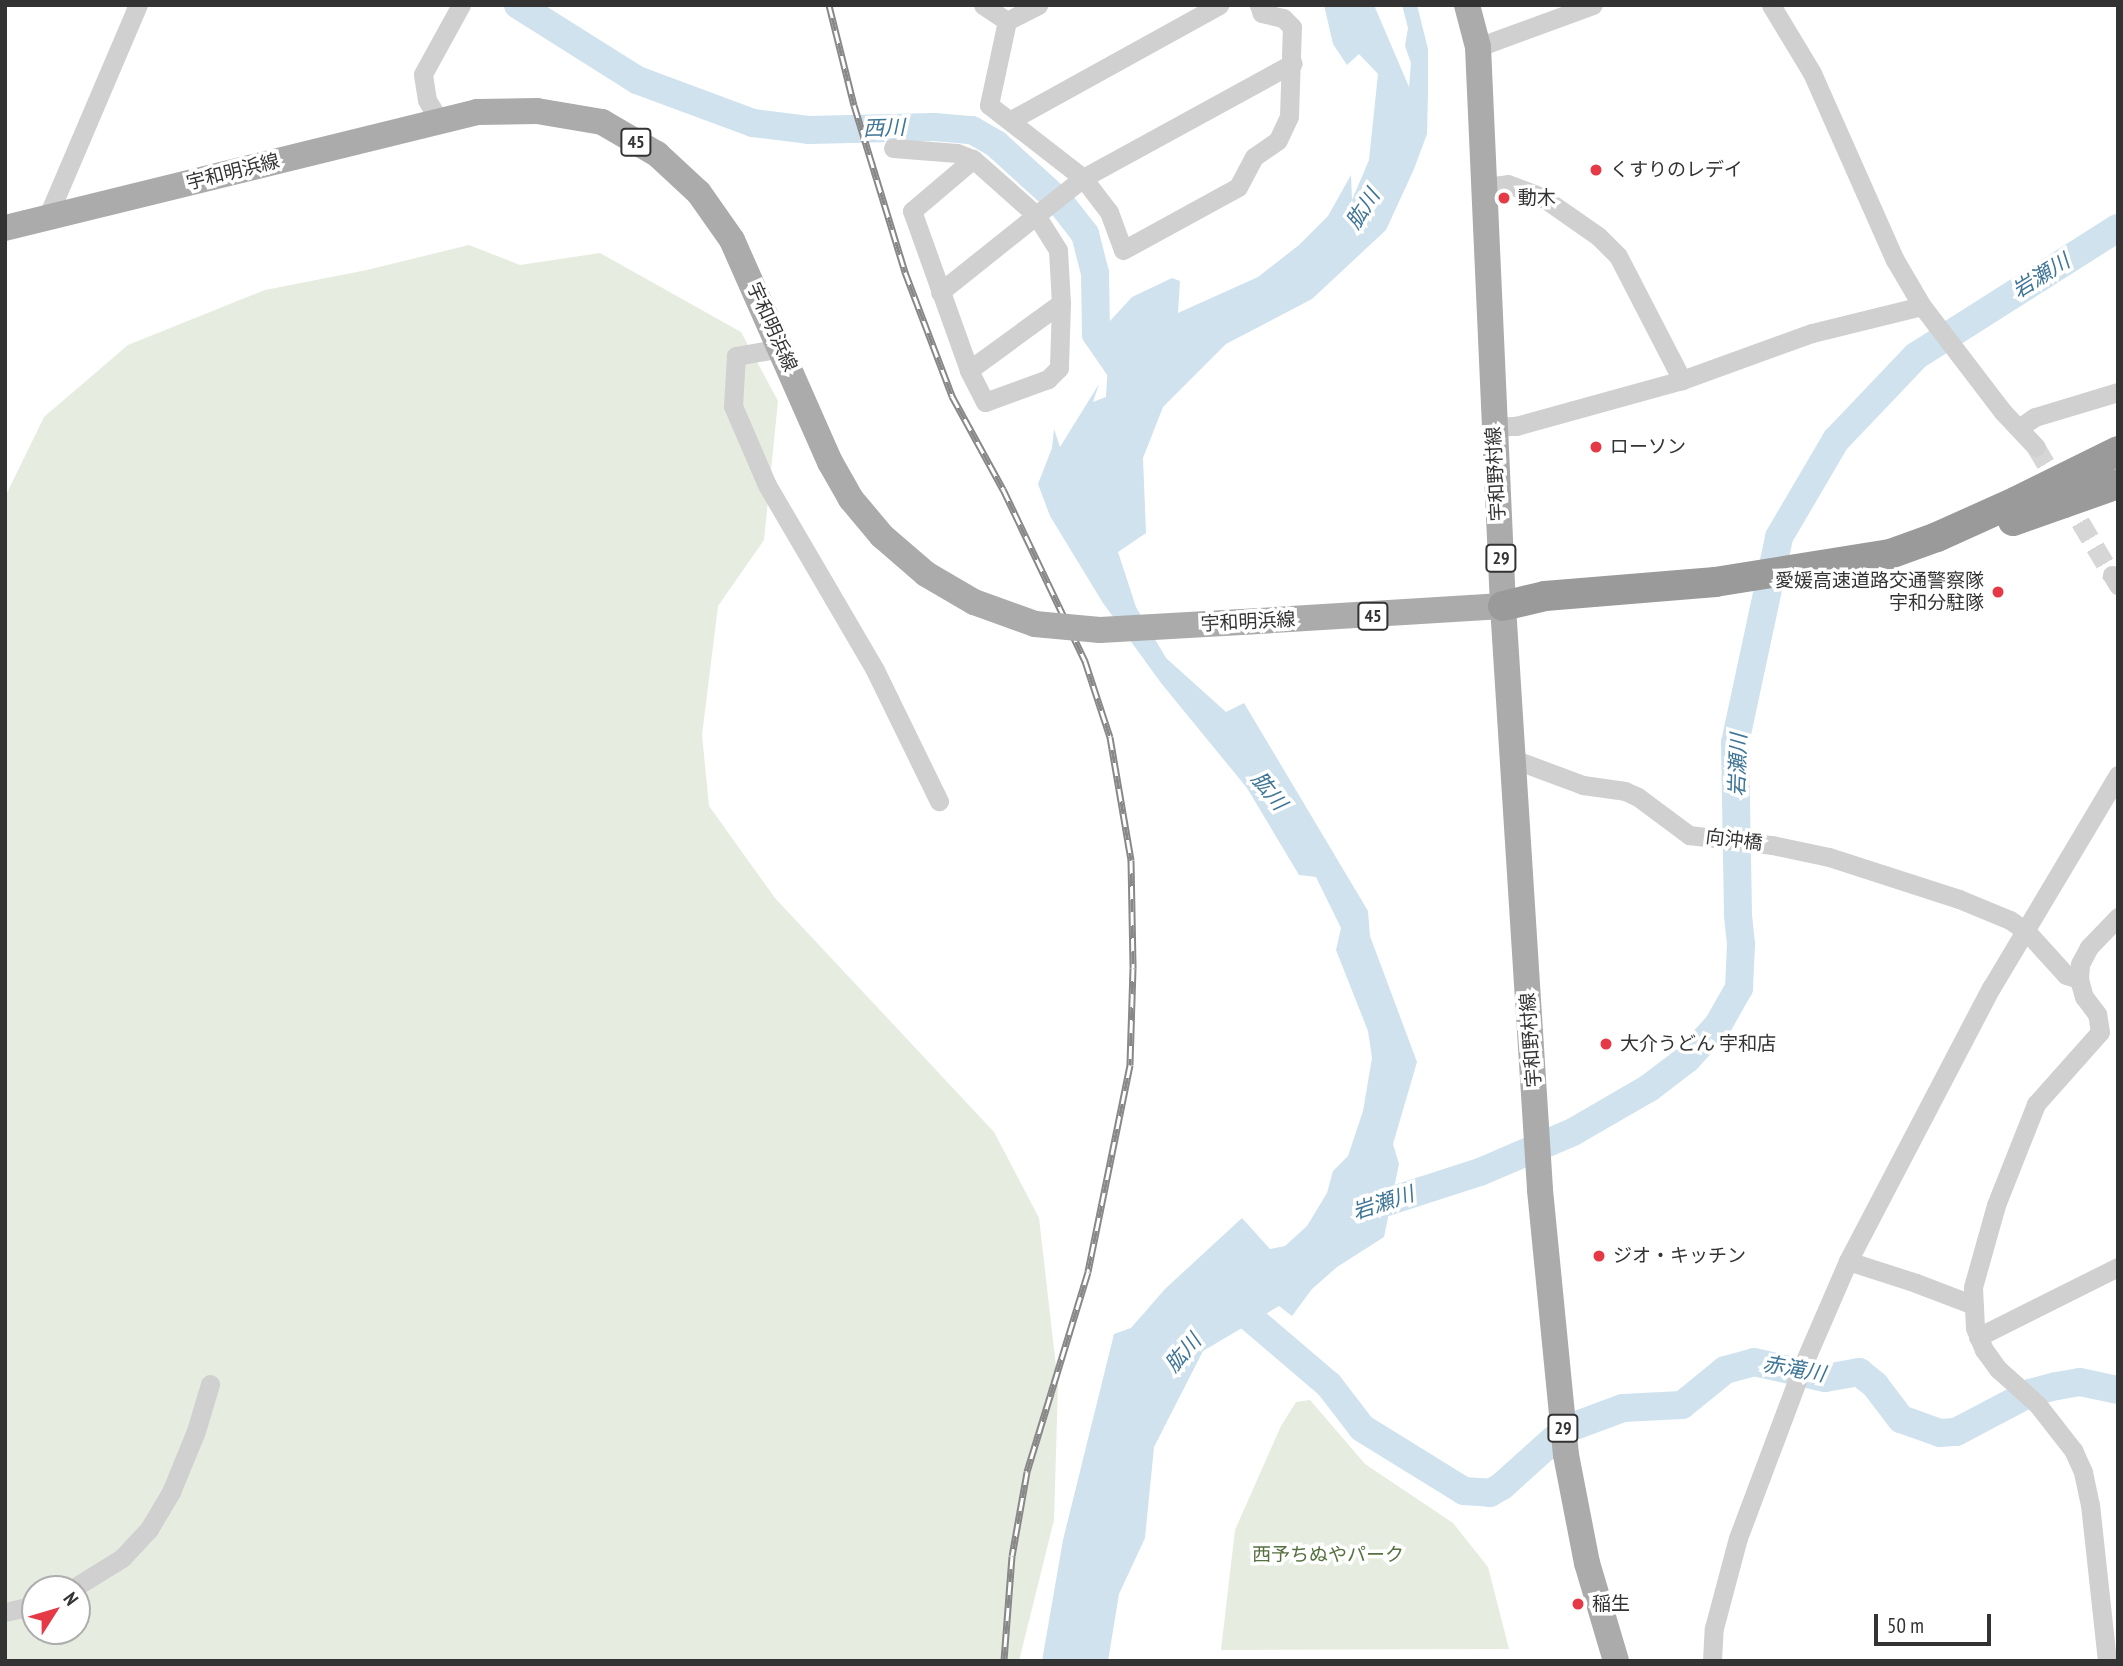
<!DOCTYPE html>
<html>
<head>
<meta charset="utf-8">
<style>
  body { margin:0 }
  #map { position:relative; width:2123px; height:1666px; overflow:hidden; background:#fff; font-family:"PT Sans Narrow","Noto Sans JP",sans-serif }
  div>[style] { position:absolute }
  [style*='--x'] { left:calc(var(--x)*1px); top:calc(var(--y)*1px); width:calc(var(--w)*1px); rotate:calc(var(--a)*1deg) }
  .green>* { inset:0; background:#e6ecdf }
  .water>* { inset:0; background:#cfe2ee }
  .river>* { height:28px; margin:-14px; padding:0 14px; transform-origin:14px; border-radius:14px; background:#cfe2ee }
  .minor-tunnel>* { height:19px; margin-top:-9.5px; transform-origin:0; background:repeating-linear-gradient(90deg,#d6d6d6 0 19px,transparent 0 29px) }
  .minor>* { height:19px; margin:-9.5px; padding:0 9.5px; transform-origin:9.5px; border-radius:9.5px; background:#d0d0d0 }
  .major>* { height:26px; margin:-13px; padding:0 13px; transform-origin:13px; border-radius:13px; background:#ababab }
  .highway>* { height:30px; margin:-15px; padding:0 15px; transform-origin:15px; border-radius:15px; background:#9a9a9a }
  .rail>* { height:7px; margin-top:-3.5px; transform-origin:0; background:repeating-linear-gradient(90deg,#fff 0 13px,#888 0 26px); box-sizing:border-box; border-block:2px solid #888 }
  .major-bridge>* { height:26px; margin:-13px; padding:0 13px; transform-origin:13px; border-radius:13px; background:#ababab }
  .dots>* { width:19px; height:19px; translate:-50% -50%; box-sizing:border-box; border:4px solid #fff; border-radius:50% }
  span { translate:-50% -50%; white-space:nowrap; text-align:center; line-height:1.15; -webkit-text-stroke:7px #fff; paint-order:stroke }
  .shield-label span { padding:2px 5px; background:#fff; border:2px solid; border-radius:5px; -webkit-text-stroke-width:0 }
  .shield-label { font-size:18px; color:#333; font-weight:700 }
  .poi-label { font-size:19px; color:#333 }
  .left { translate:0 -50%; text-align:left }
  .right { translate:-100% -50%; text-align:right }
  .street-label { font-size:19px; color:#333 }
  .park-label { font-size:19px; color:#56703f }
  .water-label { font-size:21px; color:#3f7597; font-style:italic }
  .frame { position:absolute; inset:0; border:7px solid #333; pointer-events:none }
  .north { position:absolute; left:21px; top:1575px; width:70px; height:70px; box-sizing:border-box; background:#fff; border:2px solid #adadad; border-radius:50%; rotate:53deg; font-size:19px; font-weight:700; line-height:28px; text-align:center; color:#333 }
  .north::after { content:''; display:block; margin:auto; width:24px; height:32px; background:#e63946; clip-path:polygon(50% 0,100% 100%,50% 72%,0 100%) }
  .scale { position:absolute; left:1874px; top:1614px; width:117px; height:32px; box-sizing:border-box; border:4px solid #333; border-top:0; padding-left:9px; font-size:21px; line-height:24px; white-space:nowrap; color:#333; -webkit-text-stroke:5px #fff; paint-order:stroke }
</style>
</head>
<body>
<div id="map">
  <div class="green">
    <i style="clip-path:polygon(evenodd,469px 245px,520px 265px,600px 253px,741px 332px,778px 401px,764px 540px,718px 606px,702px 735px,709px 806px,775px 898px,994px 1132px,1039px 1218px,1058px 1384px,1054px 1520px,1019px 1661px,5px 1661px,5px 497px,44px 417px,128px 345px,265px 290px,367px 270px,469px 245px,35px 1589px,77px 1589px,77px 1631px,35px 1631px,35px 1589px)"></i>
    <i style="clip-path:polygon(1310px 1400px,1365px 1464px,1453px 1523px,1488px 1567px,1509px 1649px,1221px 1650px,1235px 1530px,1281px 1426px,1296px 1402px)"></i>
  </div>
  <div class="water">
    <i style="clip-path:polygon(1324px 5px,1374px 5px,1409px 87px,1411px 63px,1405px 46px,1408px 28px,1402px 5px,1417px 5px,1428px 49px,1428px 94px,1427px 134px,1414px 169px,1386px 230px,1312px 299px,1226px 344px,1163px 407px,1143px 458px,1146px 533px,1118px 552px,1136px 607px,1166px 658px,1226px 712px,1244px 703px,1368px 911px,1370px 936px,1417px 1062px,1393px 1144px,1399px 1164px,1384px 1237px,1337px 1267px,1312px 1289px,1292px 1316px,1279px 1306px,1203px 1351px,1154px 1447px,1145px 1538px,1119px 1594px,1108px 1661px,1042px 1661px,1063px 1540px,1114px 1334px,1131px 1328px,1165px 1289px,1242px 1218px,1270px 1249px,1285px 1246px,1307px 1226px,1327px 1193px,1333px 1171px,1348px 1156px,1363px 1111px,1372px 1058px,1368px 1031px,1336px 950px,1341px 928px,1316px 877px,1299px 875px,1247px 788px,1161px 683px,1103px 603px,1050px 516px,1038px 484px,1052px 448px,1054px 429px,1060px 447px,1099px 384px,1093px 402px,1106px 397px,1108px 363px,1098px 347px,1109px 322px,1132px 297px,1172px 278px,1180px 281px,1178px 313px,1258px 277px,1299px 245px,1328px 216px,1351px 175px,1352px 200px,1369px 160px,1378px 74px,1359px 54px,1347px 65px,1333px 44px)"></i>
  </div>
  <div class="river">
    <i style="--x:518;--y:5;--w:141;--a:32.2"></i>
    <i style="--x:637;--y:80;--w:124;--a:20.3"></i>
    <i style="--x:753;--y:123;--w:56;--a:7.1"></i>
    <i style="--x:809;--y:130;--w:125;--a:-1.4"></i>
    <i style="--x:934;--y:127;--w:38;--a:5"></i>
    <i style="--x:972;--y:130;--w:28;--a:30"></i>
    <i style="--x:996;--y:144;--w:86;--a:42.2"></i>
    <i style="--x:1060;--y:202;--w:41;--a:52"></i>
    <i style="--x:1085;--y:234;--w:40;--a:75.6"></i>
    <i style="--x:1095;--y:273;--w:61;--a:89.1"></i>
    <i style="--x:1096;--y:334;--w:46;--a:55.6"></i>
    <i style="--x:1356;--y:1212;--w:130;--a:-17.9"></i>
    <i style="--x:1480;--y:1172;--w:101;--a:-23.3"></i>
    <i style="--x:1573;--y:1132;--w:88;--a:-30.1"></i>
    <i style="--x:1649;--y:1088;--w:48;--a:-37.3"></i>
    <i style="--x:1687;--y:1059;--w:46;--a:-47.6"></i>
    <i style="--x:1718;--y:1025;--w:43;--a:-60.4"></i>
    <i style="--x:1739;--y:988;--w:44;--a:-87.4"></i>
    <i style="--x:1741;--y:944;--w:30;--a:-96"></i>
    <i style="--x:1738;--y:914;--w:171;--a:-91"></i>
    <i style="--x:1735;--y:743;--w:211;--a:-77.9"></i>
    <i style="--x:1779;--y:537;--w:113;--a:-59.6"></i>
    <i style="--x:1836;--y:440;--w:116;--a:-46.4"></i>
    <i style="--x:1916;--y:356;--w:239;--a:-32.4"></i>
    <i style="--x:1233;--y:1303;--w:126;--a:40.5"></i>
    <i style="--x:1329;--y:1385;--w:54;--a:52.5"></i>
    <i style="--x:1362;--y:1428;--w:120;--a:31.7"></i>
    <i style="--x:1464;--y:1491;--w:26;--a:4"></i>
    <i style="--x:1490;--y:1493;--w:14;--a:-30"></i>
    <i style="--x:1502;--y:1486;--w:69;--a:-42"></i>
    <i style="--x:1577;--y:1425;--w:49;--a:-20.3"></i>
    <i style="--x:1623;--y:1408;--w:59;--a:-2.9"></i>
    <i style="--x:1682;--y:1405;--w:55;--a:-39.1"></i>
    <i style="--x:1725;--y:1370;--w:30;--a:-15"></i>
    <i style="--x:1754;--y:1362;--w:73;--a:12.7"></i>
    <i style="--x:1825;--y:1378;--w:35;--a:-10"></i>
    <i style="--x:1859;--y:1372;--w:21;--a:39"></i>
    <i style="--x:1875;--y:1385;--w:43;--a:52.6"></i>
    <i style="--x:1901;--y:1419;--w:41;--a:19.7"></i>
    <i style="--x:1940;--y:1433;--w:16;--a:-4"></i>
    <i style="--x:1956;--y:1432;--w:84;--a:-27.8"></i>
    <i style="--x:2030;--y:1393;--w:28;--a:-15"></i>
    <i style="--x:2057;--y:1386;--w:23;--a:-10"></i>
    <i style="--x:2080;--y:1382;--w:39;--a:12"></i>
  </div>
  <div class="minor-tunnel">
    <i style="--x:2036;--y:447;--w:149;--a:59.3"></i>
  </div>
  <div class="minor">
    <i style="--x:983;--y:5;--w:29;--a:34"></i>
    <i style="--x:1007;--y:21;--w:86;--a:102.1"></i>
    <i style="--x:989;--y:105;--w:119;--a:37.8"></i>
    <i style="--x:1083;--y:178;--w:43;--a:52.6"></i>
    <i style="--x:1109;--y:212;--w:40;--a:69.8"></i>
    <i style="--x:1123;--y:250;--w:131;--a:-28.7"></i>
    <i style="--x:1238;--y:187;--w:34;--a:-62"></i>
    <i style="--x:1254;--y:157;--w:29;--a:-35"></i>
    <i style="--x:1278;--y:140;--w:26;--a:-65"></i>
    <i style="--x:1289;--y:116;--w:89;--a:-88.1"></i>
    <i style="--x:1292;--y:27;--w:13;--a:-135"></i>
    <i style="--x:1283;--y:18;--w:22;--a:-167"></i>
    <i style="--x:1262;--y:13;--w:9;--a:-111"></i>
    <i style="--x:1771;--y:5;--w:79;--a:58.9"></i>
    <i style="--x:1812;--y:73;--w:205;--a:66.1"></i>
    <i style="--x:1895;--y:260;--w:53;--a:59.6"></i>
    <i style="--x:1922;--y:306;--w:133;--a:52.6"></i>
    <i style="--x:2003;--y:412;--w:48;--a:46.7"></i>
    <i style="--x:1007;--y:21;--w:35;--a:-27"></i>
    <i style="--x:1478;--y:47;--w:122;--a:-20.1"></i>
    <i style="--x:439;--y:120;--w:23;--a:-121"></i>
    <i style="--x:427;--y:100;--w:26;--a:-99"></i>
    <i style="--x:423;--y:74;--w:79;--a:-61.2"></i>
    <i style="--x:1011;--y:120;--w:238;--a:-28.9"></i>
    <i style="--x:893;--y:148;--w:64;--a:4.5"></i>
    <i style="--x:957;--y:153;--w:17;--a:21"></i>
    <i style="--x:973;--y:159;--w:84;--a:41.6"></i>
    <i style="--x:1036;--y:215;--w:41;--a:57.8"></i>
    <i style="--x:1058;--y:250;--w:53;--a:86.8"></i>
    <i style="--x:1061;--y:303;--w:65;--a:91.8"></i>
    <i style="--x:1059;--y:368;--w:16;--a:135"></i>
    <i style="--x:1048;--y:379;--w:67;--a:159.9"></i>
    <i style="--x:985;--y:402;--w:36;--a:-117"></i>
    <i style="--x:969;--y:370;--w:169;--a:-109.7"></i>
    <i style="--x:912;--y:211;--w:80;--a:-40.4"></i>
    <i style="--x:1485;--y:187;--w:23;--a:-7"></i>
    <i style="--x:1508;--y:184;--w:36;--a:21"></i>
    <i style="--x:1542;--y:197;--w:68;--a:34.9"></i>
    <i style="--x:1598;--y:236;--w:28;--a:45"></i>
    <i style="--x:1618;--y:256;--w:140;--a:62.7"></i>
    <i style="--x:47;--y:218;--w:232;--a:-66.9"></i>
    <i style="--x:940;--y:292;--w:183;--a:-38.6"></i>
    <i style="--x:1083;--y:178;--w:239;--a:-28.7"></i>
    <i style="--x:782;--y:348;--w:47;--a:170.1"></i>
    <i style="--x:736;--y:356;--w:50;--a:93.4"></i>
    <i style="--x:733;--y:406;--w:86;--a:66.7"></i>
    <i style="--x:767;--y:485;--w:214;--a:59.7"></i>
    <i style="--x:875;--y:670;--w:146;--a:64"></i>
    <i style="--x:969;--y:370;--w:114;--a:-36.1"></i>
    <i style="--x:1494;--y:427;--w:22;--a:-3"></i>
    <i style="--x:1516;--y:426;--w:172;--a:-15.5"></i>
    <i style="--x:1682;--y:380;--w:138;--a:-19.9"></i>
    <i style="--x:1812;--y:333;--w:113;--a:-13.8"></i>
    <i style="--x:2019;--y:428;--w:19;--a:-35"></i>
    <i style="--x:2035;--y:417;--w:87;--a:-16.8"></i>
    <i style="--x:2112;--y:575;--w:12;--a:59"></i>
    <i style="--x:1513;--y:759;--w:75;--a:20.4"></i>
    <i style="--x:1583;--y:785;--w:42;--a:8.1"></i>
    <i style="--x:1625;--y:791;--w:14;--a:25"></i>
    <i style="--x:1638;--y:797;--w:64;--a:36.7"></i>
    <i style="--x:1689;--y:835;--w:84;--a:6.9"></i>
    <i style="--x:1772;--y:845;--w:58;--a:11.9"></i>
    <i style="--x:1829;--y:857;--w:137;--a:17.9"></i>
    <i style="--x:1959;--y:899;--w:55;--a:22.4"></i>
    <i style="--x:2010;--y:920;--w:19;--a:35"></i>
    <i style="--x:2026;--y:931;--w:59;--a:47.7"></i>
    <i style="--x:2066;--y:975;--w:14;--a:17"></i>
    <i style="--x:1848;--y:1261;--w:71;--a:17.9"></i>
    <i style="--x:1916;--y:1283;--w:62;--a:20.8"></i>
    <i style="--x:1978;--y:1337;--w:157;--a:-26.6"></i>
    <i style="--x:72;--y:1589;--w:59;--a:-31.8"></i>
    <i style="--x:122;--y:1558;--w:40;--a:-47"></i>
    <i style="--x:149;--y:1529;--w:43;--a:-59.3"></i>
    <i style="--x:171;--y:1492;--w:66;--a:-67.7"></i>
    <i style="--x:196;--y:1431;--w:49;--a:-73.4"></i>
    <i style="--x:5;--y:1612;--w:31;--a:-13"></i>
    <i style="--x:1712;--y:1661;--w:33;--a:-87"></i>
    <i style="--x:1714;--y:1628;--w:93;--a:-75.1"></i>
    <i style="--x:1738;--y:1538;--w:185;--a:-69.4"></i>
    <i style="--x:1803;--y:1365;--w:113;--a:-66.6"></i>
    <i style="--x:1848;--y:1261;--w:308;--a:-62.4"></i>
    <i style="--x:1991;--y:988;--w:248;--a:-59.2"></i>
    <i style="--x:2107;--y:1661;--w:157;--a:-96.2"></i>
    <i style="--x:2090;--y:1505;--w:34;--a:-102"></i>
    <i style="--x:2083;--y:1472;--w:24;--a:-114"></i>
    <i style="--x:2073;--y:1450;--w:58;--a:-128"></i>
    <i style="--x:2037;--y:1404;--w:52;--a:-138.1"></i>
    <i style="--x:1998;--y:1369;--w:24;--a:-126"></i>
    <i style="--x:1984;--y:1350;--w:24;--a:-112"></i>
    <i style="--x:1975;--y:1328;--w:41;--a:-92.8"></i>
    <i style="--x:1973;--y:1287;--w:85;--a:-74.3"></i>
    <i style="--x:1996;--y:1205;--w:109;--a:-68.4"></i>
    <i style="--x:2036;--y:1104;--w:96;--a:-48.4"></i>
    <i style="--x:2100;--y:1032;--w:18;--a:-99"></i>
    <i style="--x:2097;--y:1014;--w:21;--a:-127"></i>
    <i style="--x:2084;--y:997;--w:19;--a:-106"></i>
    <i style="--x:2079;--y:979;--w:15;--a:-86"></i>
    <i style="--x:2080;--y:964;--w:19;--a:-62"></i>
    <i style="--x:2089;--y:947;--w:42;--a:-46"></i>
  </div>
  <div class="major">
    <i style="--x:1467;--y:5;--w:43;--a:75.3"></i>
    <i style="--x:1478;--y:47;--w:560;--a:87.44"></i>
    <i style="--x:1503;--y:606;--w:585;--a:86.37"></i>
    <i style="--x:1540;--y:1190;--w:266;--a:84.4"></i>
    <i style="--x:1566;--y:1455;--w:110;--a:79"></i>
    <i style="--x:1587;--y:1563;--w:102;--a:73.5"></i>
    <i style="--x:5;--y:228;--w:486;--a:-13.8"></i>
    <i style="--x:477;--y:112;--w:60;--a:-1"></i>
    <i style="--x:537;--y:111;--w:66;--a:9.6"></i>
    <i style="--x:602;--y:122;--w:64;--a:30.2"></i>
    <i style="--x:657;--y:154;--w:57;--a:42.9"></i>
    <i style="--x:699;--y:193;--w:57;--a:54.9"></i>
    <i style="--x:732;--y:240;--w:243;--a:66.2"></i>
    <i style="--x:830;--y:462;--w:43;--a:60.4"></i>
    <i style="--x:851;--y:499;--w:48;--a:50"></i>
    <i style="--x:882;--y:536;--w:58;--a:40.8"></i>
    <i style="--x:926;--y:574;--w:56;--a:30.3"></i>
    <i style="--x:974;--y:602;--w:65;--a:19.8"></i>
    <i style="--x:1242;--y:622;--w:261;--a:-3.5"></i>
  </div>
  <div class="highway">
    <i style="--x:2013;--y:521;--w:111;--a:-19.4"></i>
    <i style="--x:1503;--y:606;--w:43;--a:-13.4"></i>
    <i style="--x:1545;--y:596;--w:171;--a:-4.7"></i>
    <i style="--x:1715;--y:582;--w:177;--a:-9.1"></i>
    <i style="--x:1890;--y:554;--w:50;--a:-19.9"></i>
    <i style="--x:1937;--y:537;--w:88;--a:-24.2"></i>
    <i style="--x:2017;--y:501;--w:113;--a:-26.3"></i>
  </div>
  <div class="rail">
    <i style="--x:829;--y:5;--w:103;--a:76"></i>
    <i style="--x:854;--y:105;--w:175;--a:73"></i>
    <i style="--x:905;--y:272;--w:133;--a:69.2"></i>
    <i style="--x:952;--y:396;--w:106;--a:61.3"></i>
    <i style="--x:1003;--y:489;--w:191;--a:64.5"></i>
    <i style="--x:1085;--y:661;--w:80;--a:71.8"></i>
    <i style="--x:1110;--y:737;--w:125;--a:80.3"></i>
    <i style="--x:1131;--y:860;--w:108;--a:88.9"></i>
    <i style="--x:1133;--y:968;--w:97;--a:91.8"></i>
    <i style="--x:1130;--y:1065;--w:211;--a:101.5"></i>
    <i style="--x:1088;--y:1272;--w:209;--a:107"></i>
    <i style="--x:1027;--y:1472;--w:85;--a:100.1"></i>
    <i style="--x:1012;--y:1556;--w:105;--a:94.4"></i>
  </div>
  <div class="major-bridge">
    <i style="--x:1035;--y:624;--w:65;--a:5.3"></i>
    <i style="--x:1100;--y:630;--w:142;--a:-3.2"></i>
  </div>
  <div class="dots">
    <i style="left:1596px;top:170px;background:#e63946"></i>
    <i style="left:1504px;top:198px;background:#e63946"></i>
    <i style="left:1596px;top:447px;background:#e63946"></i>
    <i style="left:1998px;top:592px;background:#e63946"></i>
    <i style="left:1606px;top:1044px;background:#e63946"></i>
    <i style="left:1599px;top:1256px;background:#e63946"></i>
    <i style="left:1578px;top:1604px;background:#e63946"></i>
  </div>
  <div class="shield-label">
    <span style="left:636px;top:142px">45</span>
    <span style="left:1501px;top:558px">29</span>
    <span style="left:1373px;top:616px">45</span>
    <span style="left:1563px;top:1428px">29</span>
  </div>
  <div class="poi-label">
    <span class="left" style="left:1610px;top:170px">くすりのレデイ</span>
    <span class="left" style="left:1518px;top:198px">動木</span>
    <span class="left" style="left:1610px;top:447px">ローソン</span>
    <span class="right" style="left:1984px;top:592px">愛媛高速道路交通警察隊<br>宇和分駐隊</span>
    <span class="left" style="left:1620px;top:1044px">大介うどん 宇和店</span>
    <span class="left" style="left:1613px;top:1256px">ジオ・キッチン</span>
    <span class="left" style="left:1592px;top:1604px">稲生</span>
  </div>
  <div class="street-label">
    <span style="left:233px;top:172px;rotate:-14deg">宇和明浜線</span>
    <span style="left:772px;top:327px;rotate:66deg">宇和明浜線</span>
    <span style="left:1496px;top:474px;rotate:-93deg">宇和野村線</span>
    <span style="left:1248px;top:622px;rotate:-3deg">宇和明浜線</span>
    <span style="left:1734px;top:840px;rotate:7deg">向沖橋</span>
    <span style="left:1531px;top:1040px;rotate:-94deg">宇和野村線</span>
  </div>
  <div class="park-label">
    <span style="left:1328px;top:1555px">西予ちぬやパーク</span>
  </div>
  <div class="water-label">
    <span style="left:884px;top:128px;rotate:-2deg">西川</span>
    <span style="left:1363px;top:209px;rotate:-57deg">肱川</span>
    <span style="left:2041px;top:276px;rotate:-32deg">岩瀬川</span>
    <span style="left:1738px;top:765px;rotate:-88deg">岩瀬川</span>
    <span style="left:1269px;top:791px;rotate:51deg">肱川</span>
    <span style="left:1383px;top:1203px;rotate:-18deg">岩瀬川</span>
    <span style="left:1183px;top:1353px;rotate:-49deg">肱川</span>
    <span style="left:1794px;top:1369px;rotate:10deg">赤滝川</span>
  </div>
  <div class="frame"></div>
  <div class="north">N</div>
  <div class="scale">50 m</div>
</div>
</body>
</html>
